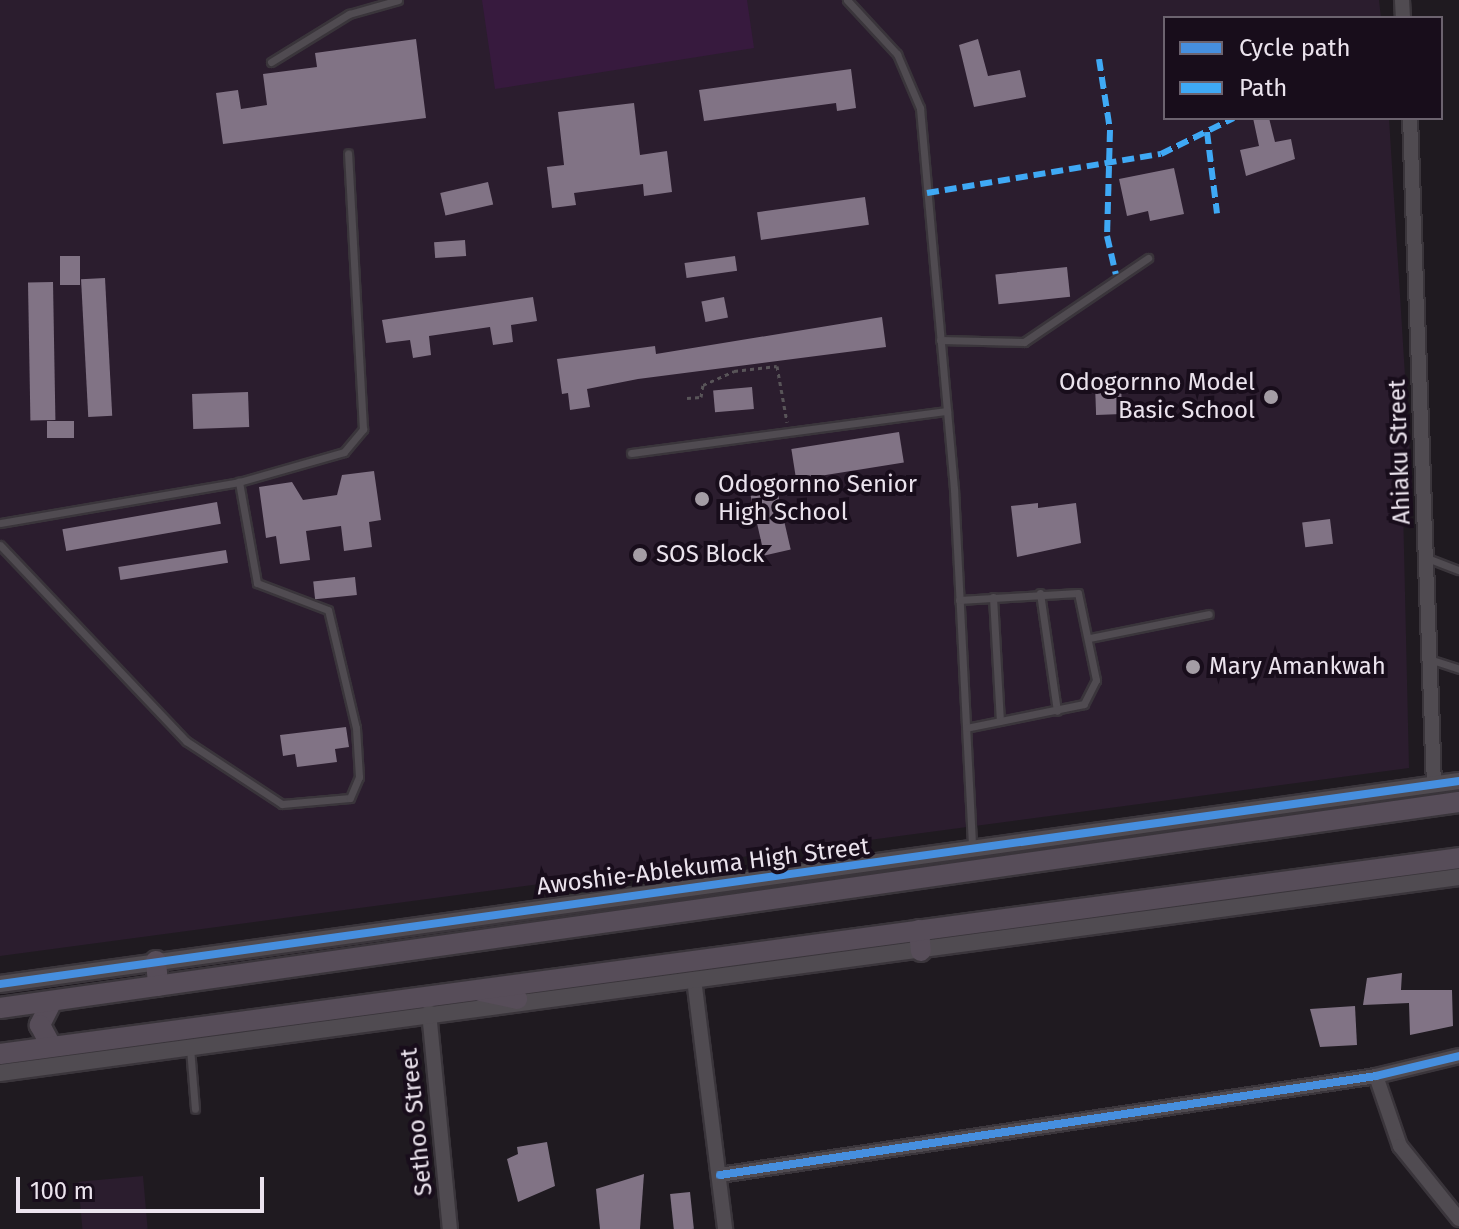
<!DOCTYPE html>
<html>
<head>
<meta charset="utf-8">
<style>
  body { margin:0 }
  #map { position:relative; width:1459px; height:1229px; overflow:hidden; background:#1f1a20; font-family:"Fira Sans",sans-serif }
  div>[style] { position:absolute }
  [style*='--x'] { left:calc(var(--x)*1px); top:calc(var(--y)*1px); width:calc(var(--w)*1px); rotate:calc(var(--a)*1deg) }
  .built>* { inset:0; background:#2b1d2e; transform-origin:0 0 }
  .green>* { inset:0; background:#371a3e }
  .building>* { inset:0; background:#817385; transform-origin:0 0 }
  .path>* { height:3px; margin-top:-1.5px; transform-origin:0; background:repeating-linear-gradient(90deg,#585458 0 4px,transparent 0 8px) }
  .roads { filter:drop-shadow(2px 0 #3a353b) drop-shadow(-2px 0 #3a353b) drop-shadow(0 2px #3a353b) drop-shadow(0 -2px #3a353b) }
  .service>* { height:7px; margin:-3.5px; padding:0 3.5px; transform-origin:3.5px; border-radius:3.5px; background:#504b51 }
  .minor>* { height:14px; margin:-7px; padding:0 7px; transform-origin:7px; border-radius:7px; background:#504b51 }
  .tertiary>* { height:16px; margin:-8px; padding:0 8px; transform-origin:8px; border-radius:8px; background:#504b51 }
  .primary>* { height:20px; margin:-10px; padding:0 10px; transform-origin:10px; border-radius:10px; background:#574d59 }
  .quiet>* { height:6px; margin-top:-3px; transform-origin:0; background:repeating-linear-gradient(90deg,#3fa9f5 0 12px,transparent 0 18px) }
  .cycleway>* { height:8px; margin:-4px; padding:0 4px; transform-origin:4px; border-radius:4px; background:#468fdf }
  .dots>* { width:22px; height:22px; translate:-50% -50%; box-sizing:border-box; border:4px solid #180d1b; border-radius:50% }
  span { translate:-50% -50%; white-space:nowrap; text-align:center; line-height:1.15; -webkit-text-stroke:8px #180d1b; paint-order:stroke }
  .poi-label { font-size:24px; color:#ebe3ed }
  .right { translate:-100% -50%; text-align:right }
  .left { translate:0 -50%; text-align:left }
  .street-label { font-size:24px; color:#ebe3ed }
  .legend { position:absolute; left:1163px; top:16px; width:280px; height:104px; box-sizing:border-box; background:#180d1b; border:2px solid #6c636f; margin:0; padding:10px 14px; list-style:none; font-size:24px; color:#ebe3ed }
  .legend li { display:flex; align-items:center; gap:16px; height:40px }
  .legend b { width:40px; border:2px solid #6c636f }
  .scale { position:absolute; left:16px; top:1177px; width:248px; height:36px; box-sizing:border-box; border:4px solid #ebe3ed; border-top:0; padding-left:10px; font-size:24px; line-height:28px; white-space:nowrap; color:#ebe3ed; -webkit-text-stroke:6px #180d1b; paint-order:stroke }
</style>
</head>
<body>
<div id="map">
  <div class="built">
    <i style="clip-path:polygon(0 0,1379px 0,1381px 18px,1165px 18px,1165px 118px,1389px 118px,1413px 505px,1403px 506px,1409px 768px,0 956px)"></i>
    <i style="left:143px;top:1176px;width:53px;height:65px;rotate:85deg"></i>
  </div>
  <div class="green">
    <i style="clip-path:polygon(482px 0,747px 0,754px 48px,495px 89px)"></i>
  </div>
  <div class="building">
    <i style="clip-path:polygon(416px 39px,426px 118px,223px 144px,216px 93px,238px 90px,241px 109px,267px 105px,263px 74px,317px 67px,315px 53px)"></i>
    <i style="clip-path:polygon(978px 39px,988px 76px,1020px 70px,1026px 97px,974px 107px,959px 45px)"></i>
    <i style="clip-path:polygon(851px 69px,856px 108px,837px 111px,836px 103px,704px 121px,699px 90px)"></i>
    <i style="clip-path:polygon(634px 103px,640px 155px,667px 151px,672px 192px,644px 196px,643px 184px,574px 193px,576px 205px,552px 208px,547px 167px,564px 165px,558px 112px)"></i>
    <i style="clip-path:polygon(1253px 118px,1269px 118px,1275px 142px,1291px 139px,1295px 159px,1246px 176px,1240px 150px,1259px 146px)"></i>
    <i style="clip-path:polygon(1174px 168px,1184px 214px,1150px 221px,1148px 211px,1127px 216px,1119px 179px)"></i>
    <i style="left:488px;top:182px;width:23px;height:49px;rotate:77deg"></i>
    <i style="left:865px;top:197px;width:28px;height:109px;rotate:82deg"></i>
    <i style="left:465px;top:240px;width:16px;height:31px;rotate:86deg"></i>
    <i style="left:60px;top:256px;width:20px;height:29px"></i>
    <i style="left:735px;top:256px;width:15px;height:51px;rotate:82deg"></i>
    <i style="left:1067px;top:267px;width:30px;height:72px;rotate:84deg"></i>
    <i style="left:105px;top:278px;width:138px;height:24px;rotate:87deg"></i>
    <i style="left:53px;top:282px;width:138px;height:25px;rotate:89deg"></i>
    <i style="clip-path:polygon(533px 297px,537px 321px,511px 325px,513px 342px,493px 345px,490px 327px,429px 336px,431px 355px,413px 358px,410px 340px,386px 343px,382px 320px)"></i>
    <i style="left:724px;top:297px;width:21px;height:23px;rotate:79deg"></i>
    <i style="clip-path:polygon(882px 317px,886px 347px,638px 379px,587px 389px,590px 407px,570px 410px,568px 393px,562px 394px,557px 359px,655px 346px,656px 354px)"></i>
    <i style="left:1121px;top:383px;width:31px;height:26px;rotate:88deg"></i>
    <i style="left:752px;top:387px;width:22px;height:39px;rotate:85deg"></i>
    <i style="left:248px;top:392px;width:35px;height:56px;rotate:88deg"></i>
    <i style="left:47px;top:421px;width:27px;height:17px"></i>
    <i style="left:899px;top:432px;width:31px;height:109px;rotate:81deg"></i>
    <i style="clip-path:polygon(374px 471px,381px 520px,369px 522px,372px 547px,344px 551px,341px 526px,306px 531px,310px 560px,280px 564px,276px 536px,266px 538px,259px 487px,292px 482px,303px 500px,337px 495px,342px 475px)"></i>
    <i style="left:777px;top:490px;width:61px;height:27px;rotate:77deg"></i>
    <i style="left:217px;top:502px;width:22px;height:157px;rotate:80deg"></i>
    <i style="clip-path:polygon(1038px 503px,1038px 508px,1076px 503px,1081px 543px,1017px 557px,1011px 506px)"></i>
    <i style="left:1330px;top:519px;width:25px;height:28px;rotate:83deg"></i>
    <i style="left:226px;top:550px;width:13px;height:109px;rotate:81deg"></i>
    <i style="left:355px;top:577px;width:18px;height:42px;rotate:84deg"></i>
    <i style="clip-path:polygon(346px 727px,349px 747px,335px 749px,337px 762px,297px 767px,295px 754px,283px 756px,280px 735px)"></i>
    <i style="clip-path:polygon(1402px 973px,1401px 990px,1452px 990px,1453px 1026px,1410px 1035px,1409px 1003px,1363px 1005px,1367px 978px)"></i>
    <i style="clip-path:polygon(1355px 1006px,1357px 1045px,1320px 1047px,1310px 1009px)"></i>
    <i style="clip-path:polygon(547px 1142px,555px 1186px,518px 1202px,507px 1159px,518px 1154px,517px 1147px)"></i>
    <i style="clip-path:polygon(644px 1174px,640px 1229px,600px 1229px,596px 1189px)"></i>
    <i style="left:690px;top:1192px;width:37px;height:20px;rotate:84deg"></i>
  </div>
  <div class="path">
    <i style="--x:687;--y:398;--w:14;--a:-4"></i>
    <i style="--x:701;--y:397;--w:12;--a:-81"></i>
    <i style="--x:703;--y:385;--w:34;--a:-24"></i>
    <i style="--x:734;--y:371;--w:43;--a:-6.6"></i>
    <i style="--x:777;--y:366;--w:57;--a:79.9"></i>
  </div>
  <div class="roads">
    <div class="service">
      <i style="--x:847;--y:0;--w:74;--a:47.2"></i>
      <i style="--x:897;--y:54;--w:59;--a:66.9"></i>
      <i style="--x:920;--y:108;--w:383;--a:84.9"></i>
      <i style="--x:954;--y:489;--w:359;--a:87.1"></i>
      <i style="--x:271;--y:62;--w:92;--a:-31.6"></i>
      <i style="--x:349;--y:14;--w:51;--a:-15.9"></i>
      <i style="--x:940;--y:340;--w:84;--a:1.4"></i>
      <i style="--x:1024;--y:342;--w:150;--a:-34.1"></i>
      <i style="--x:631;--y:453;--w:319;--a:-7.6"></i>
      <i style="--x:0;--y:523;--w:242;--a:-9.7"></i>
      <i style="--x:239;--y:482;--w:109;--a:-15.9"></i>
      <i style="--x:344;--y:452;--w:30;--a:-50"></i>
      <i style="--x:363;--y:429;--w:276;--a:-93.1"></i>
      <i style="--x:0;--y:545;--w:270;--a:46.5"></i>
      <i style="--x:186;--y:741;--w:115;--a:33.3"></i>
      <i style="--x:282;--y:804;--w:68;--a:-5"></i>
      <i style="--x:350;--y:798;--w:23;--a:-67"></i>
      <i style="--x:359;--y:777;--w:49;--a:-93.5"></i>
      <i style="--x:356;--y:728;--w:121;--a:-103.3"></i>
      <i style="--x:328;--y:610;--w:76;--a:-159.2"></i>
      <i style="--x:257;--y:583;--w:103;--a:-100.1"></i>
      <i style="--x:1427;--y:558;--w:34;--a:21"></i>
      <i style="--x:1040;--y:593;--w:119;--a:81.8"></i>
      <i style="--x:993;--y:597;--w:124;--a:86.8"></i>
      <i style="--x:959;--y:600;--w:119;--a:-3.4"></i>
      <i style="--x:1078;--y:593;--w:89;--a:78.3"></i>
      <i style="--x:1096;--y:680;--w:27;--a:117"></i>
      <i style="--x:1084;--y:704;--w:120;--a:168.5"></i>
      <i style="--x:1090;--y:638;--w:121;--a:-11.4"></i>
      <i style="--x:1429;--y:659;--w:32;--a:18"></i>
      <i style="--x:190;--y:1048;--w:61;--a:85.3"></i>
    </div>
    <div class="minor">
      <i style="--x:1402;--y:0;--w:18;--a:87"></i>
      <i style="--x:1410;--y:118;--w:666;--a:87.94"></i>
      <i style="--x:694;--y:979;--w:252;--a:82.9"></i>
      <i style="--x:429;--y:1012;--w:218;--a:84.5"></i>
      <i style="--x:1376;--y:1076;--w:74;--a:71.1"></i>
      <i style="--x:1400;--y:1146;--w:94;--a:51.1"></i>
      <i style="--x:720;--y:1175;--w:663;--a:-8.58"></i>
      <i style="--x:1376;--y:1076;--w:85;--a:-13.5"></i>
    </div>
    <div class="tertiary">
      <i style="--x:0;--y:984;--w:1473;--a:-7.92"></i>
      <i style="--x:0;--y:1073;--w:1472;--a:-7.65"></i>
    </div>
    <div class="primary">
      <i style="--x:919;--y:930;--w:21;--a:85"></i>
      <i style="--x:156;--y:961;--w:25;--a:85"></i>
      <i style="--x:480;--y:991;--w:38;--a:12"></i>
      <i style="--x:51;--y:1003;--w:25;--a:117"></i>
      <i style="--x:40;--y:1025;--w:24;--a:62"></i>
      <i style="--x:0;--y:1008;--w:1473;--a:-8.04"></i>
      <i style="--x:0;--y:1054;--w:1472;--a:-7.65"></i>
    </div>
  </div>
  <div class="quiet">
    <i style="--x:1099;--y:59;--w:72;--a:81.2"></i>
    <i style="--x:1110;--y:130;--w:106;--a:91.6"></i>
    <i style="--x:1107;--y:236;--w:39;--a:77"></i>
    <i style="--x:1207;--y:132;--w:82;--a:83"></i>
    <i style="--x:927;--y:193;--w:237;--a:-9.5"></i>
    <i style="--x:1161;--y:154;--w:81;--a:-26.3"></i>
  </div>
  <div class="cycleway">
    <i style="--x:0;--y:984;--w:1473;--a:-7.92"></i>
    <i style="--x:720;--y:1175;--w:663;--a:-8.58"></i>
    <i style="--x:1376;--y:1076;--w:85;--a:-13.5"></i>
  </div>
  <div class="dots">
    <i style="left:1271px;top:397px;background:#a49da5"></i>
    <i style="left:702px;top:499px;background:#a49da5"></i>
    <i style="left:640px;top:555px;background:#a49da5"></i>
    <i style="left:1193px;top:667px;background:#a49da5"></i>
  </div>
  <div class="poi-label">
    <span class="right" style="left:1255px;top:397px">Odogornno Model<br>Basic School</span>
    <span class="left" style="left:718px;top:499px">Odogornno Senior<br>High School</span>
    <span class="left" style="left:656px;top:555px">SOS Block</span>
    <span class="left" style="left:1209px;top:667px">Mary Amankwah</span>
  </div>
  <div class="street-label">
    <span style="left:1400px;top:452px;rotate:-92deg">Ahiaku Street</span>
    <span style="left:703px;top:867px;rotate:-7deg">Awoshie-Ablekuma High Street</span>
    <span style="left:417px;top:1122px;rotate:-96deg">Sethoo Street</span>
  </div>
  <ul class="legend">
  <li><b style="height:10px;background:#468fdf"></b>Cycle path</li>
  <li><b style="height:10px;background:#3fa9f5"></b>Path</li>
  </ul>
  <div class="scale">100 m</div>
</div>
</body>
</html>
